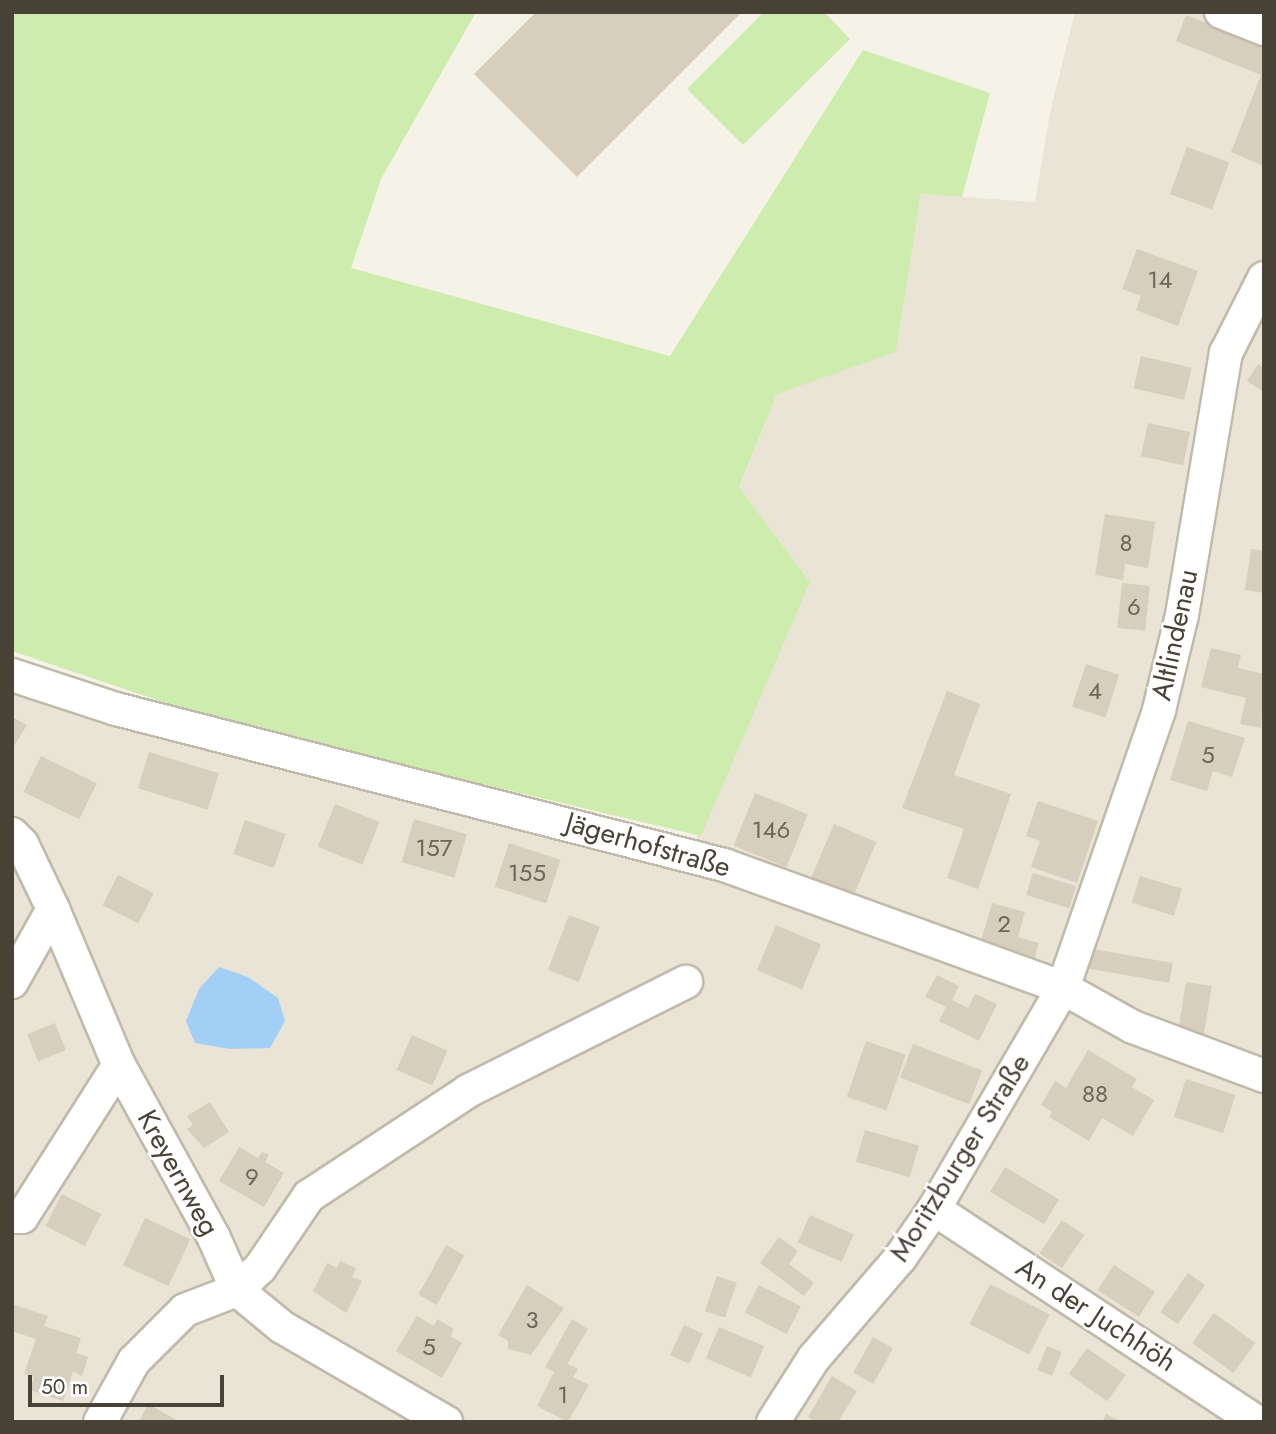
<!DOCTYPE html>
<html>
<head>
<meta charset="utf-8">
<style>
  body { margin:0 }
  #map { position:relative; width:1276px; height:1434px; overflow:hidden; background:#f5f2e8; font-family:Jost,sans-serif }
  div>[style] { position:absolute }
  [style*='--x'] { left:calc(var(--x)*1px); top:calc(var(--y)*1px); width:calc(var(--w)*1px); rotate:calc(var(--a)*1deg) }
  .residential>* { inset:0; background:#e9e4d6 }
  .green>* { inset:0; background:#ceecae }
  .water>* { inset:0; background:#a1cff5 }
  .building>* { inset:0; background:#d7cebd; transform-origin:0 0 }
  .roads { filter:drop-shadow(2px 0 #c1baaa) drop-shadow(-2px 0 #c1baaa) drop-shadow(0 2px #c1baaa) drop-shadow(0 -2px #c1baaa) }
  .minor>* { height:32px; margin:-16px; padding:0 16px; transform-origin:16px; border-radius:16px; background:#fff }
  span { translate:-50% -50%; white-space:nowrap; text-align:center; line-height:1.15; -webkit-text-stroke:5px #fff; paint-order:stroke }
  .number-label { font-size:24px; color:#6c6558 }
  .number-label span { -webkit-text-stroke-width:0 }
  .street-label { font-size:28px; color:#494236 }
  .frame { position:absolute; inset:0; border:14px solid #494236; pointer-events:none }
  .scale { position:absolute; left:28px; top:1375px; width:196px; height:32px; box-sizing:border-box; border:4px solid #494236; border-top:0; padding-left:9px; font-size:21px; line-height:24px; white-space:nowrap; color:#494236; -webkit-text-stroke:5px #fff; paint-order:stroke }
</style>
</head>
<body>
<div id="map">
  <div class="residential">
    <i style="clip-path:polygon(1075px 12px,1264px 12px,1264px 1422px,12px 1422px,12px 690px,684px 867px,810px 582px,739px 488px,777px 394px,896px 351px,921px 194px,1035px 202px,1050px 113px)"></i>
  </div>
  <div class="green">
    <i style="clip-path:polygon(12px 12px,476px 12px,381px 179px,351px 268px,670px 356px,863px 50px,990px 93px,962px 197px,921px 194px,896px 352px,777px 394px,739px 487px,810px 582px,701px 836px,228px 724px,12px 651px)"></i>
    <i style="clip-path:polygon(764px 12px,824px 12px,850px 39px,743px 145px,687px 89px)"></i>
  </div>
  <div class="water">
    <i style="clip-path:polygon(219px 967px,248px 977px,278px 998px,285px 1021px,270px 1048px,230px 1049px,195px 1043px,186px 1021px,199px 989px)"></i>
  </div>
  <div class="building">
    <i style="clip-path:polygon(536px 12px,742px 12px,577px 177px,474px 74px)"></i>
    <i style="clip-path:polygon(1186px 15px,1264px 46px,1264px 166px,1231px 152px,1261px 75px,1176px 41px)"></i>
    <i style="left:1187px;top:147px;width:45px;height:50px;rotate:20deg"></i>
    <i style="clip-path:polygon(1137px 249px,1198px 271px,1178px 326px,1136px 310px,1141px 296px,1122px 289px)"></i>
    <i style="left:1141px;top:356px;width:52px;height:33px;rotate:13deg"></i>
    <i style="clip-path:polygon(1258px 364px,1264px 368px,1264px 392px,1247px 381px)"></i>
    <i style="left:1148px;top:423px;width:43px;height:34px;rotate:12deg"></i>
    <i style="clip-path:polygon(1105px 514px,1155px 522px,1148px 568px,1125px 564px,1123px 580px,1095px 575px)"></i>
    <i style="clip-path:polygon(1251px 549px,1264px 551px,1264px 593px,1245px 590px)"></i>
    <i style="left:1122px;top:583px;width:28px;height:45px;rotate:6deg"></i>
    <i style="clip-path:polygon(1211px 648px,1241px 655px,1238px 668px,1264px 674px,1261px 728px,1240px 724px,1246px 698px,1201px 687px)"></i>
    <i style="left:1086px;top:664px;width:35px;height:45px;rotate:18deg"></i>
    <i style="clip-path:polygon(947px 691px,980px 704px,954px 775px,1011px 794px,978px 889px,947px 878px,964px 829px,902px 808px)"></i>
    <i style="clip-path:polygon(12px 717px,27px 725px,14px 746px,12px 745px)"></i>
    <i style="clip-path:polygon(1188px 721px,1245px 738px,1232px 777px,1213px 771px,1207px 791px,1170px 780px)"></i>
    <i style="left:149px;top:752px;width:73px;height:38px;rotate:17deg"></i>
    <i style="left:41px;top:756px;width:62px;height:40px;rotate:26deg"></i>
    <i style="left:755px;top:793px;width:57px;height:57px;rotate:22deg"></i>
    <i style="clip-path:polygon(1038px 801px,1098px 821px,1077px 883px,1031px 867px,1040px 841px,1026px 836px)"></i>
    <i style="left:335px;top:804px;width:48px;height:46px;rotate:22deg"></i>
    <i style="left:414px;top:819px;width:55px;height:45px;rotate:16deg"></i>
    <i style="left:245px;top:820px;width:43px;height:36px;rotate:19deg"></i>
    <i style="left:834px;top:824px;width:46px;height:58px;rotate:23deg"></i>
    <i style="left:509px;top:843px;width:54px;height:46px;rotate:18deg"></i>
    <i style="left:1033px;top:873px;width:45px;height:23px;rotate:17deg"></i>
    <i style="left:118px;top:875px;width:40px;height:34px;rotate:27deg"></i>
    <i style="left:1140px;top:876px;width:44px;height:28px;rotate:17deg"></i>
    <i style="clip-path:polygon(992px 903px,1025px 912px,1018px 937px,1039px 943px,1033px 964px,979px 948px)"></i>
    <i style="left:569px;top:915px;width:33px;height:59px;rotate:21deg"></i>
    <i style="left:776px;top:925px;width:49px;height:49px;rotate:23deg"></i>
    <i style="left:1093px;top:949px;width:81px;height:20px;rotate:10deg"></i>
    <i style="clip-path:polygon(937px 975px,959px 986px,952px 1000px,968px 1008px,975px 994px,997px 1004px,979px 1041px,939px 1021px,946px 1007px,925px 997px)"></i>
    <i style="left:1186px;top:982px;width:26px;height:49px;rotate:9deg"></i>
    <i style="left:55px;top:1023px;width:29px;height:30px;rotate:68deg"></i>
    <i style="left:412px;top:1035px;width:39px;height:38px;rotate:24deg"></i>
    <i style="left:866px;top:1041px;width:42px;height:59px;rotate:19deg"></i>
    <i style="left:913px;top:1044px;width:74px;height:36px;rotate:21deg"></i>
    <i style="clip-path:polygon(1088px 1050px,1137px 1079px,1132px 1087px,1154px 1100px,1133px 1136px,1102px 1118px,1089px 1141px,1049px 1117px,1052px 1112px,1041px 1105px,1055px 1081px,1066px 1088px)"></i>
    <i style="left:1186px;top:1079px;width:52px;height:40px;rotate:18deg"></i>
    <i style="clip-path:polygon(210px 1102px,229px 1132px,204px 1148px,187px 1129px,193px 1125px,187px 1116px)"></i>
    <i style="left:865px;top:1130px;width:56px;height:33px;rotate:16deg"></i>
    <i style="clip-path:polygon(239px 1147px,258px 1158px,262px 1152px,269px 1155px,265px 1162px,284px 1173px,264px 1207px,219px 1181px)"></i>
    <i style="left:1005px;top:1167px;width:63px;height:29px;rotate:31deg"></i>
    <i style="left:62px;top:1194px;width:44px;height:36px;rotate:27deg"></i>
    <i style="left:810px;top:1215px;width:48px;height:30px;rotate:24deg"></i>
    <i style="left:145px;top:1218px;width:50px;height:52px;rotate:25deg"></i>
    <i style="left:1062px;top:1220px;width:27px;height:40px;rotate:34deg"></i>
    <i style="clip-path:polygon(779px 1237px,798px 1251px,789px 1264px,814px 1283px,804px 1296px,760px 1263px)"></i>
    <i style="left:446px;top:1245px;width:21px;height:57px;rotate:29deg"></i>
    <i style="clip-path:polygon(340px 1261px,356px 1268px,352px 1277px,362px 1281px,346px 1313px,313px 1291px,327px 1263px,337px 1268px)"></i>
    <i style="left:1114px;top:1265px;width:49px;height:30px;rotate:33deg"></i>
    <i style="left:1188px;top:1273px;width:21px;height:48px;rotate:35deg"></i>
    <i style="left:717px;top:1276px;width:21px;height:37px;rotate:19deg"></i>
    <i style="left:990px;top:1284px;width:67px;height:45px;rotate:27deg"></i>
    <i style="clip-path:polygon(527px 1285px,564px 1308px,531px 1355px,508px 1349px,508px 1341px,498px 1335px)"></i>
    <i style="left:759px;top:1285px;width:47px;height:31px;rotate:27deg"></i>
    <i style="clip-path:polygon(12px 1304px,48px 1316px,44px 1326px,81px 1338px,76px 1353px,88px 1357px,82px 1376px,73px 1372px,63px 1401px,30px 1390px,34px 1377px,24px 1374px,36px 1339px,12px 1331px)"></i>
    <i style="left:1214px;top:1313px;width:51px;height:37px;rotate:36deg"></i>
    <i style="clip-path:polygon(417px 1316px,434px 1326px,437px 1319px,454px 1329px,450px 1336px,462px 1343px,442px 1378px,396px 1351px)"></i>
    <i style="clip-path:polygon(572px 1319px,588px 1329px,567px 1364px,578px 1369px,573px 1377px,589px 1385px,568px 1422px,537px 1406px,554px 1372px,545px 1367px)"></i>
    <i style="left:684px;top:1325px;width:21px;height:33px;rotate:25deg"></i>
    <i style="left:719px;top:1327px;width:49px;height:34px;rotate:23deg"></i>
    <i style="left:873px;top:1337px;width:23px;height:41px;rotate:29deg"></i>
    <i style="left:1047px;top:1346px;width:16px;height:26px;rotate:22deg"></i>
    <i style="left:1087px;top:1348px;width:47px;height:32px;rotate:35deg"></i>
    <i style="clip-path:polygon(832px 1376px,857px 1391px,838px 1422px,816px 1422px,808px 1417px)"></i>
    <i style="clip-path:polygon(148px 1404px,177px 1420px,176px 1422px,139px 1422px)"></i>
    <i style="clip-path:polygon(1106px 1414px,1122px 1422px,1102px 1422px)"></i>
  </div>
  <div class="roads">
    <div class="minor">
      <i style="--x:1221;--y:12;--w:46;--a:21.6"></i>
      <i style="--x:12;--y:675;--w:109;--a:18.1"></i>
      <i style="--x:116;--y:709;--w:628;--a:14.39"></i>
      <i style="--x:724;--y:865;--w:361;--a:19.9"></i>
      <i style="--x:1063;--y:988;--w:80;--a:29.1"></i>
      <i style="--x:1133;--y:1027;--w:140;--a:20.5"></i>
      <i style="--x:12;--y:834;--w:14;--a:45"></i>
      <i style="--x:22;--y:844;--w:72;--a:64.5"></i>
      <i style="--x:53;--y:909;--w:169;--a:67.1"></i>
      <i style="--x:119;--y:1065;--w:197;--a:61.2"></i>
      <i style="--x:214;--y:1238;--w:57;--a:66.1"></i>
      <i style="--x:237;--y:1290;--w:58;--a:39.4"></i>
      <i style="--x:282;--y:1327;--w:190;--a:30.1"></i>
      <i style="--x:12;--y:982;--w:84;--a:-60.7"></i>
      <i style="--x:934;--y:1209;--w:387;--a:33.4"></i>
      <i style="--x:12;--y:1217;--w:10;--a:0"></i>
      <i style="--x:22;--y:1217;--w:180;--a:-57.5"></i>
      <i style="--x:100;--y:1422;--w:70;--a:-60.9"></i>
      <i style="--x:134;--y:1361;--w:72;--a:-45"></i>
      <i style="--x:185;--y:1310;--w:56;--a:-21"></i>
      <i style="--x:237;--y:1290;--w:32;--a:-44"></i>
      <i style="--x:260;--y:1268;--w:87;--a:-55.8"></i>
      <i style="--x:309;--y:1196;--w:191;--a:-33.4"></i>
      <i style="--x:468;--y:1091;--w:244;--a:-26.6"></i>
      <i style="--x:773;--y:1422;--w:76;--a:-57.4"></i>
      <i style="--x:814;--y:1358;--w:132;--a:-49.3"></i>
      <i style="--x:900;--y:1258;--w:60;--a:-55.2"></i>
      <i style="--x:934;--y:1209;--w:256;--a:-59.7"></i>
      <i style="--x:1063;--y:988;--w:294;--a:-70.9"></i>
      <i style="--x:1159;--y:710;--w:98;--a:-76.4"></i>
      <i style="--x:1182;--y:615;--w:266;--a:-80.5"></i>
      <i style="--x:1226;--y:353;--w:84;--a:-63.1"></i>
    </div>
  </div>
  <div class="number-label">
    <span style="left:1160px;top:280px">14</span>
    <span style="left:1126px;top:543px">8</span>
    <span style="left:1134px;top:607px">6</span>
    <span style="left:1095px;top:691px">4</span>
    <span style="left:1208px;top:755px">5</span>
    <span style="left:771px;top:830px">146</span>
    <span style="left:434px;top:848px">157</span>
    <span style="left:527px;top:873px">155</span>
    <span style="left:1004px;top:924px">2</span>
    <span style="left:1095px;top:1094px">88</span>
    <span style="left:252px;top:1177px">9</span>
    <span style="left:532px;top:1320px">3</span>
    <span style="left:429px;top:1347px">5</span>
    <span style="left:563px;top:1395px">1</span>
  </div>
  <div class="street-label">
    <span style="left:1175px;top:635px;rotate:-78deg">Altlindenau</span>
    <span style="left:648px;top:845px;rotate:16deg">Jägerhofstraße</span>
    <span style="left:960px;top:1158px;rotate:-58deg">Moritzburger Straße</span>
    <span style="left:178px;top:1173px;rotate:61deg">Kreyernweg</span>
    <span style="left:1096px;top:1315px;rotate:33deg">An der Juchhöh</span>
  </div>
  <div class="frame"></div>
  <div class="scale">50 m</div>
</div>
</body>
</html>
